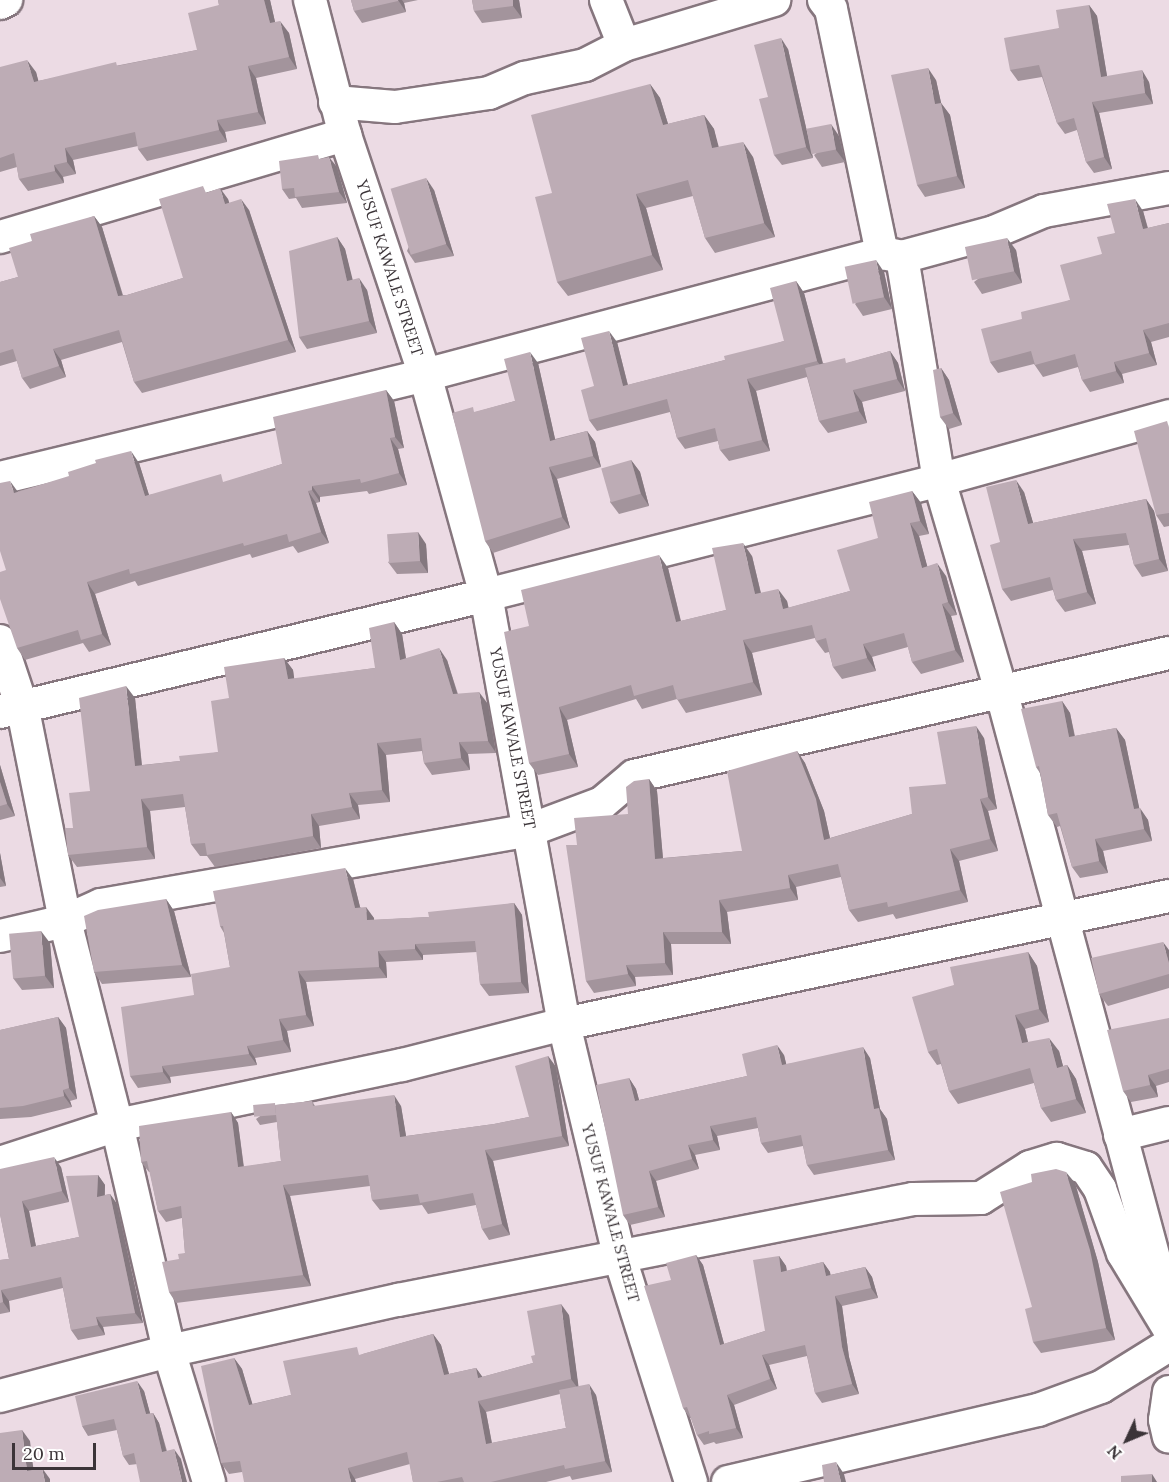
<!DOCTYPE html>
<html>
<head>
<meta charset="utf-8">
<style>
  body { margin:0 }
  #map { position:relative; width:1169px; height:1482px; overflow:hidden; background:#ecdbe4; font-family:Lora,serif }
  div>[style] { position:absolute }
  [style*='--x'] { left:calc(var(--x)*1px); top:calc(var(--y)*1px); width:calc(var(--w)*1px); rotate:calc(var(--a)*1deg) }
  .roads { filter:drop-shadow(2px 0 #86767e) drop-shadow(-2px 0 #86767e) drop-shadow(0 2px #86767e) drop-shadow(0 -2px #86767e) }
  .minor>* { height:32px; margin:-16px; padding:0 16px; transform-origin:16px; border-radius:16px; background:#fff }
  .wall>* { inset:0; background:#a3949c }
  .shaded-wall>* { inset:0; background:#84787f }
  .building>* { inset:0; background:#bdacb5; transform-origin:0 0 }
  span { translate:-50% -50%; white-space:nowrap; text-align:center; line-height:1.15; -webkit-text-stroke:4.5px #fff; paint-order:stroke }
  .street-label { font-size:16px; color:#3b3438 }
  .north { position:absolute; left:1097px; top:1410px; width:60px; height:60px; -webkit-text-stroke:4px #fff; paint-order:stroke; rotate:226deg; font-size:16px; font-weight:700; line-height:24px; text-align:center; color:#3b3438 }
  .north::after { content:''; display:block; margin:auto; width:21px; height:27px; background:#3b3438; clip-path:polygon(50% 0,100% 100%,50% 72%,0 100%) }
  .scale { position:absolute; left:12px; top:1443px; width:84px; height:27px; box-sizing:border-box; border:3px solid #3b3438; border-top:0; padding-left:8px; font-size:18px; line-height:21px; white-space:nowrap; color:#3b3438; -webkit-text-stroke:4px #fff; paint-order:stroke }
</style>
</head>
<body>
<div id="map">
  <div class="roads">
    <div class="minor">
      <i style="--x:310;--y:0;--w:139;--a:75.5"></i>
      <i style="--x:345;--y:135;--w:253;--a:71.6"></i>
      <i style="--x:425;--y:375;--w:228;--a:74.5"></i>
      <i style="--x:486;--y:595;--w:436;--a:79.7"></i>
      <i style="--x:564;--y:1024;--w:237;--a:76.6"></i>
      <i style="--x:619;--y:1255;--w:238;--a:72.4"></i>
      <i style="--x:606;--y:0;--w:48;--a:68.2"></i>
      <i style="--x:624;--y:45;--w:157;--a:-16.7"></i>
      <i style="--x:824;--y:0;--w:11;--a:52"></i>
      <i style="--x:831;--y:9;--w:249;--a:78.2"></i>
      <i style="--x:0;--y:3;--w:7;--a:-27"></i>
      <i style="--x:335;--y:102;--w:60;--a:4.8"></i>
      <i style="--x:395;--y:107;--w:95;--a:-8.5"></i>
      <i style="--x:489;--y:93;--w:39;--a:-23"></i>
      <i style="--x:525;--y:78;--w:61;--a:-12.2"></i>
      <i style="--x:585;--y:65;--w:44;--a:-27.1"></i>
      <i style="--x:0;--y:237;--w:360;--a:-16.5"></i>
      <i style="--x:902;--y:257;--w:226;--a:80.6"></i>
      <i style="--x:939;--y:480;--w:223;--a:73.6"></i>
      <i style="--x:1002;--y:694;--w:635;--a:74.93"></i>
      <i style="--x:0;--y:478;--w:437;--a:-13.6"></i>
      <i style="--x:425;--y:375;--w:473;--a:-14.9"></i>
      <i style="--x:882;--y:253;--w:20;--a:11"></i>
      <i style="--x:902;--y:257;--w:95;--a:-15.2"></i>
      <i style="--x:994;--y:232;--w:54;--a:-22.8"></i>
      <i style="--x:1044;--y:211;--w:127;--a:-10.4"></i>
      <i style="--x:0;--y:641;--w:73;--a:71.6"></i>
      <i style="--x:23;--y:710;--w:215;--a:78.7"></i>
      <i style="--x:65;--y:921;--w:211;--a:75.7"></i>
      <i style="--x:117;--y:1125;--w:232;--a:77"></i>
      <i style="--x:169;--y:1351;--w:137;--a:73"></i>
      <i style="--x:0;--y:712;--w:500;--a:-13.5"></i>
      <i style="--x:486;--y:595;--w:467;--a:-14.2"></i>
      <i style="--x:939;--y:480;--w:239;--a:-15.5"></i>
      <i style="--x:0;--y:936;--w:67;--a:-13"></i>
      <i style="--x:65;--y:921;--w:39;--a:-24"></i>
      <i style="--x:101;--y:905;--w:436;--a:-9.9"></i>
      <i style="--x:530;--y:830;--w:77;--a:-20.6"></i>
      <i style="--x:602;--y:803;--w:42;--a:-40.2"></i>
      <i style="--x:634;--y:776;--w:549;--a:-12.95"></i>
      <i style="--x:1120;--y:1135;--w:50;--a:-13.8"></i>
      <i style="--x:0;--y:1163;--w:123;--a:-18"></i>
      <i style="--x:117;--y:1125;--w:291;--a:-11.9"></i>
      <i style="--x:402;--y:1065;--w:167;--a:-14.2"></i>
      <i style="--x:564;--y:1024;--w:618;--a:-11.95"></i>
      <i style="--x:1169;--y:1392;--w:28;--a:98"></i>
      <i style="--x:1165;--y:1420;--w:17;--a:77"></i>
      <i style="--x:0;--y:1396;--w:175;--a:-14.9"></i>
      <i style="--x:169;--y:1351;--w:235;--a:-12.6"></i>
      <i style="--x:398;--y:1300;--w:525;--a:-11.1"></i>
      <i style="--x:913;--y:1199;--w:68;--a:-0.8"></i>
      <i style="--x:981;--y:1198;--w:58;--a:-32.3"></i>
      <i style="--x:1030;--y:1167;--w:28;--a:-17"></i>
      <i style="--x:1057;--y:1159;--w:30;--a:17"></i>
      <i style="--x:1086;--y:1168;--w:25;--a:56"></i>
      <i style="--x:1100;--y:1189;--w:68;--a:70.2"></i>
      <i style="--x:1123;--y:1253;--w:89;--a:58.8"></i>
      <i style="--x:728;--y:1482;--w:318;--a:-13.1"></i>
      <i style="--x:1038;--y:1410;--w:67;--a:-20.1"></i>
      <i style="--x:1101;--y:1387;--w:80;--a:-31.7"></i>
    </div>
  </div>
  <div class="wall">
    <i style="clip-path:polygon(218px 0,270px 0,275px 22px,289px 33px,297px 69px,256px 78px,266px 124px,225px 132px,227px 142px,147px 161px,138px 149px,138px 146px,73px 160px,76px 174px,63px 177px,64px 183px,28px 191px,19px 179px,17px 167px,0 172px,0 67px,36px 72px,38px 81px,197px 50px,219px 5px)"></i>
    <i style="clip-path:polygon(351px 0,418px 0,404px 3px,406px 12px,362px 23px,354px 11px)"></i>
    <i style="clip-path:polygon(472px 0,519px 0,522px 18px,482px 23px,474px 11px)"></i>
    <i style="clip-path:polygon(1089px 5px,1097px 16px,1107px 76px,1149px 82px,1153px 104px,1099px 113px,1112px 169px,1094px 173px,1086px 162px,1077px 130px,1065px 134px,1057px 123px,1042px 77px,1018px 81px,1010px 70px,1059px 28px)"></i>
    <i style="clip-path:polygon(788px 49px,813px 158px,782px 165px,774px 155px,768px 97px)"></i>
    <i style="clip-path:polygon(936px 80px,941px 103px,950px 115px,965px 188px,925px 197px,917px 185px)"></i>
    <i style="clip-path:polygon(650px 84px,660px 98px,668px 124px,704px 115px,714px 129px,718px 147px,753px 157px,775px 237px,715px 253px,705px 238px,693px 196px,646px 208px,663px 270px,568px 296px,557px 282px)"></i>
    <i style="clip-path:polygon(839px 136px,845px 162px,822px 167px,814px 155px)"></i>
    <i style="clip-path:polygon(321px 159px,337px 167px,347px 203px,302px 208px,296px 198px,289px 199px,282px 189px)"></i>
    <i style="clip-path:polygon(434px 190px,454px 256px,415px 263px,407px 251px)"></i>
    <i style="clip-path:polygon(208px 192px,228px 199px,229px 203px,249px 210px,296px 352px,142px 393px,134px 382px,122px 342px,61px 360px,66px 377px,30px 389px,22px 378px,17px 361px,0 366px,0 282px,18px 277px,32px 241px,94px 216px,102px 227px,123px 295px,127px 295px,183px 278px)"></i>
    <i style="clip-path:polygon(1143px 211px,1148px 228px,1169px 223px,1169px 337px,1151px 342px,1157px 365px,1122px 374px,1124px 383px,1090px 392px,1082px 380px,1078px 367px,1043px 377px,1034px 364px,998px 373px,990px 362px,1022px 319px,1070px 300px,1102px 254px,1115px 233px)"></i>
    <i style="clip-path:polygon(337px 237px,345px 249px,352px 280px,367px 290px,377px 333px,307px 349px,299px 337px)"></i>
    <i style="clip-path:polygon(1016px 250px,1022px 283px,982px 294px,974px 282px)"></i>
    <i style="clip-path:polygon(884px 272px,892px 309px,863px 316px,855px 304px)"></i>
    <i style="clip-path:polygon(796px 281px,804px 293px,823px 363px,848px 363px,890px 351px,898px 363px,905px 391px,862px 402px,867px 423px,828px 433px,819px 421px,807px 377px,756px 391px,770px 451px,729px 461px,720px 450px,718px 441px,685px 449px,677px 438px,670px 412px,597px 431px,589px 420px,594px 386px,617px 342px,628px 385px,725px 360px,784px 341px)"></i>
    <i style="clip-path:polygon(538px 363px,555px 439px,587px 431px,595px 442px,601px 467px,557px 479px,570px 528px,493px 553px,485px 541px,476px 412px,515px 401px)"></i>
    <i style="clip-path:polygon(941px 368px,949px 380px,962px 425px,949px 429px,940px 417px)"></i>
    <i style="clip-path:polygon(386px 390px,394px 401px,404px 448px,398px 449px,407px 485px,369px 494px,367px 491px,320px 497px,320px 502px,316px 503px,329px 543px,298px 553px,293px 546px,252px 558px,250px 554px,138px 586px,135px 581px,95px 594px,111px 645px,89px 652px,83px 643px,25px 660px,17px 648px,18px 491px,139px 463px,149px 495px,226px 482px,282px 464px)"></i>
    <i style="clip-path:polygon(1169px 424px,1169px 526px,1164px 527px,1156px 515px)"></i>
    <i style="clip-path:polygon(631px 460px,640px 472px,649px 506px,619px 514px,610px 502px)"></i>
    <i style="clip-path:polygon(912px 491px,921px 503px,929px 534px,919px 536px,927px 566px,946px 576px,957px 615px,951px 616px,964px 662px,921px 674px,912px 662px,908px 647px,872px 657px,876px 671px,842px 679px,833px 667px,829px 652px,825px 653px,816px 641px,815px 638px,752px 653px,762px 695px,686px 713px,677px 699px,642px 709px,636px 699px,567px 720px,578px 767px,538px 775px,529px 763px,529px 626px,668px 568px,681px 621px,726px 610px,752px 556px,761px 593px,787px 601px,788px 608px,850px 591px,878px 538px)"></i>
    <i style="clip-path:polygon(1024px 492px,1033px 523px,1146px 499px,1154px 511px,1168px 571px,1142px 577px,1134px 565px,1129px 545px,1082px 551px,1096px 604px,1065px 612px,1056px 600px,1053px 590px,1011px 601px,1002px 589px,1000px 542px)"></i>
    <i style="clip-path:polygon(426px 544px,428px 573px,397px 574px,388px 562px)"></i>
    <i style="clip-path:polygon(394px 622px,402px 634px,406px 658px,447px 660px,458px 694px,488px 704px,496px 753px,468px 754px,470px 770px,432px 775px,424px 763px,422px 751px,386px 755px,390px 802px,358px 805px,360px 819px,319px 826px,321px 848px,215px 867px,207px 856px,200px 856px,191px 844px,185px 807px,150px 811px,155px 859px,77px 867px,68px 855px,73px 828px,135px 698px,142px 765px,180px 761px,218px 752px,229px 698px,284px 658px,293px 670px,294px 679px,375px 668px)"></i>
    <i style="clip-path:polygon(1062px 701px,1070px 713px,1075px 736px,1116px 728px,1125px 740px,1139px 808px,1148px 820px,1152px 841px,1103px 851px,1108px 873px,1080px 878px,1072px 867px,1060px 826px,1057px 827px,1048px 815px,1040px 773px,1036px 767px)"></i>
    <i style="clip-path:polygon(984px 738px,997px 809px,988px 811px,998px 851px,959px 861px,968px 902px,896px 919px,893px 914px,858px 922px,849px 910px,841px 877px,796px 887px,798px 900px,727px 912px,731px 944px,671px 944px,673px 975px,635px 977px,636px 986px,594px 993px,586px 981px,577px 845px,628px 814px,649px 779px,657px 791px,663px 858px,742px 851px,797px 751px,805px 763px,824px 811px,830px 838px,912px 814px,946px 784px)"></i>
    <i style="clip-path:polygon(0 765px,15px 816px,0 820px)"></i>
    <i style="clip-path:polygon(0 853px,6px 886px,0 887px)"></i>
    <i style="clip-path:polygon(353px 879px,360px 907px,374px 918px,374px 920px,429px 917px,514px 903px,522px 915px,529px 993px,489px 996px,480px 984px,477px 952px,423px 955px,423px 960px,386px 962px,387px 978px,306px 982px,314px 1026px,287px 1031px,291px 1052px,255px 1058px,257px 1065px,170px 1077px,171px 1083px,138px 1088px,130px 1076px,194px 995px,230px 967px,224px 933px,220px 926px)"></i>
    <i style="clip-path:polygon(166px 899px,174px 911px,191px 977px,102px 984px,94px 972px)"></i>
    <i style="clip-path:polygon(50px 943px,54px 988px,22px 990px,13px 978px)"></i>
    <i style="clip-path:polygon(1169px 950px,1169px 988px,1108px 1006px,1099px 994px)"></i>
    <i style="clip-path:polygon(1028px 952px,1037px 966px,1049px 1022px,1025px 1029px,1028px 1042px,1059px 1051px,1063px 1066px,1067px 1065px,1076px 1079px,1086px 1113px,1051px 1122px,1041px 1108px,1034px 1083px,958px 1104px,949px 1091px,941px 1064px,937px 1065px,928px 1052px,954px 985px)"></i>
    <i style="clip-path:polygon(58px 1017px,66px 1028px,77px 1099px,70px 1101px,72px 1107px,31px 1117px,0 1119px,0 1030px)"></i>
    <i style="clip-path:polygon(1169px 1018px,1169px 1082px,1156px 1086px,1158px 1097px,1131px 1102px,1123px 1091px)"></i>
    <i style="clip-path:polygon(784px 1055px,786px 1064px,870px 1058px,880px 1109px,887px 1119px,895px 1160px,814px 1175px,807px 1165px,803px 1146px,768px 1153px,761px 1143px,758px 1128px,717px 1136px,720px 1150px,695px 1155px,699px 1169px,656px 1181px,665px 1217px,630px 1225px,623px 1215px,629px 1078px,636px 1089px,639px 1100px,747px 1076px)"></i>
    <i style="clip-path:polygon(548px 1056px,556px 1067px,569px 1146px,493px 1161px,510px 1235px,489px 1240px,482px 1229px,476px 1205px,428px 1214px,422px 1205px,380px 1210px,372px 1200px,370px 1186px,290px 1196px,311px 1286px,176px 1303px,169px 1292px,179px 1259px,185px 1253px,182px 1218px,166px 1222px,158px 1211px,150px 1172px,149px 1172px,141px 1162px,231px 1112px,238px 1123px,244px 1167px,281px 1161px,277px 1122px,260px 1125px,256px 1119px,276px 1105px,312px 1101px,315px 1106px,401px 1106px,406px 1136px,494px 1124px,529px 1117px)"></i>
    <i style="clip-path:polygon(61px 1167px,69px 1202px,29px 1211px,36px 1246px,79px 1237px,98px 1175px,105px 1185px,105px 1195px,110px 1194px,117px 1204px,143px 1323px,103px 1327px,105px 1335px,78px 1340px,71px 1330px,63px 1288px,9px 1301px,10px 1312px,0 1314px,0 1260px,9px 1259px,0 1214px)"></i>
    <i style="clip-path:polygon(1075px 1183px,1098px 1262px,1115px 1340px,1041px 1353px,1033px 1342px,1032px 1307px)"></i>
    <i style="clip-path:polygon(696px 1255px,703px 1265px,724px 1344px,765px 1331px,779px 1256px,786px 1266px,787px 1271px,823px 1262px,830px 1272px,830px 1275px,865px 1267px,872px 1277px,878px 1298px,842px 1306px,849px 1357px,859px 1394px,822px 1403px,815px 1393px,807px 1356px,769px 1365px,777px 1389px,734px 1405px,743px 1438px,716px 1444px,714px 1442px,704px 1445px,697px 1435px,691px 1418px,690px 1418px,683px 1408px,671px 1280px)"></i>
    <i style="clip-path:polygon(evenodd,569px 1315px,578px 1386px,596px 1395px,612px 1472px,572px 1480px,570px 1476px,546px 1482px,413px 1482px,410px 1464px,355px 1479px,242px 1472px,229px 1474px,221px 1463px,234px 1358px,242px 1369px,252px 1404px,291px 1395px,363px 1354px,433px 1334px,441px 1345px,449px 1374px,476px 1368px,482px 1377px,533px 1363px,535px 1355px,569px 1315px,560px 1394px,566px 1428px,492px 1443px,486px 1412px,560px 1394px)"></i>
    <i style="clip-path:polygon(144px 1391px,150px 1414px,153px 1413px,159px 1423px,167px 1451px,181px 1459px,129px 1465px,123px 1456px,117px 1430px,88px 1436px,82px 1426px)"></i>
  </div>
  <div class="shaded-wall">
    <i style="clip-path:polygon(264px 0,270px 0,278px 35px,270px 23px)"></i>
    <i style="clip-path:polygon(398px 0,402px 0,404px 3px,406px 12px)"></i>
    <i style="clip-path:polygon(513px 0,519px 0,522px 18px,513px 6px)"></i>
    <i style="clip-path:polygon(1089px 5px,1097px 16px,1109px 88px,1101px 77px)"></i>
    <i style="clip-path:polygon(280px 21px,289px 33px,297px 69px,289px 57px)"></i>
    <i style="clip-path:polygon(781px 38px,788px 49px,813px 158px,806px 147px)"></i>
    <i style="clip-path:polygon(27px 60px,36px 72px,42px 94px,34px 82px)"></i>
    <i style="clip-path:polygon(248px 66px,256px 78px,266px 124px,258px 112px)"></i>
    <i style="clip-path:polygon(928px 68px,936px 80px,944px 116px,935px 104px)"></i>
    <i style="clip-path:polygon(1142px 70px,1149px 82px,1153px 104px,1145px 93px)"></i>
    <i style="clip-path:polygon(650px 84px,660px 98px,673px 140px,663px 125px)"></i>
    <i style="clip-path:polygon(1092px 102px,1099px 113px,1112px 169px,1104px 157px)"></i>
    <i style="clip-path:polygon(941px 103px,950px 115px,965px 188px,957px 176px)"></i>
    <i style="clip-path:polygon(704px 115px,714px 129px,723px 163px,712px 148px)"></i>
    <i style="clip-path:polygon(217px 120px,225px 132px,227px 142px,219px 130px)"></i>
    <i style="clip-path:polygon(831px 124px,839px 136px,845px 162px,836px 150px)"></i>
    <i style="clip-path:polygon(743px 142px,753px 157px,775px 237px,764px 223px)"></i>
    <i style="clip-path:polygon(65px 148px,73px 160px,76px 174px,67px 162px)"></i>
    <i style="clip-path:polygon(329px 157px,337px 167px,347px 203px,339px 192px)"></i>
    <i style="clip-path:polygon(54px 165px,63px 177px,64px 183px,55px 171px)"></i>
    <i style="clip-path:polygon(426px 178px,434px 190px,454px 256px,446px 244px)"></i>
    <i style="clip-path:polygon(220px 188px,228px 199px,233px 215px,225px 204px)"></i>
    <i style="clip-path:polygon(636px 194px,646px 208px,663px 270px,652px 255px)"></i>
    <i style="clip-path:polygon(241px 199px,249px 210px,296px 352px,288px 340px)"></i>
    <i style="clip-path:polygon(1135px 199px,1143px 211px,1151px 241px,1143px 229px)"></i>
    <i style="clip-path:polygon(94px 216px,102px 227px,126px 307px,118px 296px)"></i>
    <i style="clip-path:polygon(337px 237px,345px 249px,356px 293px,347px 281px)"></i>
    <i style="clip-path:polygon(1007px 238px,1016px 250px,1022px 283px,1014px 271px)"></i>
    <i style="clip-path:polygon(876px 260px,884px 272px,892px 309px,884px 297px)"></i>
    <i style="clip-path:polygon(359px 278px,367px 290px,377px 333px,369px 321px)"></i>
    <i style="clip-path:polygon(796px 281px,804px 293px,825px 372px,817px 361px)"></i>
    <i style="clip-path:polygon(1143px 330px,1151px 342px,1157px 365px,1149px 353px)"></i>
    <i style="clip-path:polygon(609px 331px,617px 342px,631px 398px,623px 386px)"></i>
    <i style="clip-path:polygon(53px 349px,61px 360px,66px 377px,59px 366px)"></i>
    <i style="clip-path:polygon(890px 351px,898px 363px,905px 391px,897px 379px)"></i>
    <i style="clip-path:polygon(530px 352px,538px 363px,558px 452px,550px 441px)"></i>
    <i style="clip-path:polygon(1114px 362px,1122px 374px,1124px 383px,1116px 371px)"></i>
    <i style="clip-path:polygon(941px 368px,949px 380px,962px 425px,953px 413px)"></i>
    <i style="clip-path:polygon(747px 379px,756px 391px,770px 451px,762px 440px)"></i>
    <i style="clip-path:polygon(386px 390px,394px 401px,404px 448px,395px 437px)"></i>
    <i style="clip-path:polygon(853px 390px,862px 402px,867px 423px,859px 411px)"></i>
    <i style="clip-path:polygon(587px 431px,595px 442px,601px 467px,593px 456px)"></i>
    <i style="clip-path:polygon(390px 438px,398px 449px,407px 485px,399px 473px)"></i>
    <i style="clip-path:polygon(131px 451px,139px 463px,153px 508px,145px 496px)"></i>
    <i style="clip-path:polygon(631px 460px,640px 472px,649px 506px,641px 494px)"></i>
    <i style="clip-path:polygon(549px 467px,557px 479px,570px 528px,562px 517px)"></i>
    <i style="clip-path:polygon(1016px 480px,1024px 492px,1037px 536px,1028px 524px)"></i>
    <i style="clip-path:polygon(10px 481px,18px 492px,14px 493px)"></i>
    <i style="clip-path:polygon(312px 486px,320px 497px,320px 502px,312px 490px)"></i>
    <i style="clip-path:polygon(308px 491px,316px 503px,329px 543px,321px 532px)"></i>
    <i style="clip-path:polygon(912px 491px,921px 503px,929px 534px,920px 521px)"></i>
    <i style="clip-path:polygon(1146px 499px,1154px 511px,1168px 571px,1159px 559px)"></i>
    <i style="clip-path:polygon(910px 523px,919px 536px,931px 580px,922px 568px)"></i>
    <i style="clip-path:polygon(418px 532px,426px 544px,428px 573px,420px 561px)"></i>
    <i style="clip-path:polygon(1073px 539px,1082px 551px,1096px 604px,1087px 592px)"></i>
    <i style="clip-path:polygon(743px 543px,752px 556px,764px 607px,755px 594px)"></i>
    <i style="clip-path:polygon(659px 555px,668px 568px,684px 635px,676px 622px)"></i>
    <i style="clip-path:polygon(937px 563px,946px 576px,957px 615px,948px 602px)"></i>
    <i style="clip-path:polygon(87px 582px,95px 594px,111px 645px,102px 634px)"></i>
    <i style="clip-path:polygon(778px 589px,787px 601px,792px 622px,783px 609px)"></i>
    <i style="clip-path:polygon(942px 604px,951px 616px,964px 662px,955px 650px)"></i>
    <i style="clip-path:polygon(394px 622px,402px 634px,408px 672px,400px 660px)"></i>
    <i style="clip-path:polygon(743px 640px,752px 653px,762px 695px,753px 682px)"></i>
    <i style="clip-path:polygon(863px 644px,872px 657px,876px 671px,867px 658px)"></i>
    <i style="clip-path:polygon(439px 648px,447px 660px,461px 706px,453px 694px)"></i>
    <i style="clip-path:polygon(284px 658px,293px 670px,296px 691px,288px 679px)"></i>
    <i style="clip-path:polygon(126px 686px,135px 698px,143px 778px,135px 766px)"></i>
    <i style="clip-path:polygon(479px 692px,488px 704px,496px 753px,488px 741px)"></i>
    <i style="clip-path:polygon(1062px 701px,1070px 713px,1077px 749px,1069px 737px)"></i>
    <i style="clip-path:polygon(559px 707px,567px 720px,578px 767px,569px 754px)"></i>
    <i style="clip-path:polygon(976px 726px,984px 738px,997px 809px,988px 797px)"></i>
    <i style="clip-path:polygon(1116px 728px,1125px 740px,1142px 821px,1134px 809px)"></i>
    <i style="clip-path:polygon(459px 742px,468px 754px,470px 770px,461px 758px)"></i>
    <i style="clip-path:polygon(377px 743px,386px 755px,390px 802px,382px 790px)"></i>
    <i style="clip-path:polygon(797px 751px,805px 763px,824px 811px,833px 852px,824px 840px)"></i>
    <i style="clip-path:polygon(0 765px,15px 816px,7px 804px,0 782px)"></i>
    <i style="clip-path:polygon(649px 779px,657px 791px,664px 871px,655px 859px)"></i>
    <i style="clip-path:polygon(349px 793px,358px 805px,360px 819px,352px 807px)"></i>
    <i style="clip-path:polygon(141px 799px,150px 811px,155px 859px,147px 847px)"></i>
    <i style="clip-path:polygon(980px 799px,988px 811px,998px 851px,990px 839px)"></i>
    <i style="clip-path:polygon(1140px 808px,1148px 820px,1152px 841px,1144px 829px)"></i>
    <i style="clip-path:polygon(311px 814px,319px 826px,321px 848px,313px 836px)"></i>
    <i style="clip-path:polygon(1095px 839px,1103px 851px,1108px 873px,1099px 861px)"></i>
    <i style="clip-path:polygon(950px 849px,959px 861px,968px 902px,960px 890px)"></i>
    <i style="clip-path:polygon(0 853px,6px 886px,0 878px)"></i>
    <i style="clip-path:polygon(345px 868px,353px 879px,363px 919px,355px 908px)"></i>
    <i style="clip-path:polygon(788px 875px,796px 887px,798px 900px,790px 888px)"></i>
    <i style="clip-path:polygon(166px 899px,174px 911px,191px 977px,182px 965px)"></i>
    <i style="clip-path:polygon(719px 900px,727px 912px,731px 944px,722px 932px)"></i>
    <i style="clip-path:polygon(514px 903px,522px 915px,529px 993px,521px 982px)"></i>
    <i style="clip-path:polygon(366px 907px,374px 918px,375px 932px,367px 920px)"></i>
    <i style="clip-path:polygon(41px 931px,50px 943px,54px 988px,45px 976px)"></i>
    <i style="clip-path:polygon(663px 932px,671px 944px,673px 975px,665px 963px)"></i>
    <i style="clip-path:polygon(1163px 942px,1169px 950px,1169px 963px)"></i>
    <i style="clip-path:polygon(415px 944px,423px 955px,423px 960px,415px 949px)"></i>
    <i style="clip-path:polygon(378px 951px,386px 962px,387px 978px,379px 967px)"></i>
    <i style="clip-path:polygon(1028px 952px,1037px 966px,1049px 1022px,1039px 1009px)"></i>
    <i style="clip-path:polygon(626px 965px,635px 977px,636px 986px,628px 974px)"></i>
    <i style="clip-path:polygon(298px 971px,306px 982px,314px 1026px,306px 1015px)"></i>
    <i style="clip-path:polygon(1015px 1015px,1025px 1029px,1031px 1056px,1022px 1043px)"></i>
    <i style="clip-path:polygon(58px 1017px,66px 1028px,77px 1099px,69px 1088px)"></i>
    <i style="clip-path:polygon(279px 1019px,287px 1031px,291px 1052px,283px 1040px)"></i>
    <i style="clip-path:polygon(1049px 1038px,1059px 1051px,1067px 1081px,1057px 1068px)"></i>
    <i style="clip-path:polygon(777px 1045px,784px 1055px,789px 1075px,782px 1065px)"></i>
    <i style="clip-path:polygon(247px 1046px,255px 1058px,257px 1065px,249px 1054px)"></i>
    <i style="clip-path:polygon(863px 1047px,870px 1058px,880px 1109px,887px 1119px,895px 1160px,888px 1150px,874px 1109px)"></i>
    <i style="clip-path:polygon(548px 1056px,556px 1067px,569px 1146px,562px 1136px)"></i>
    <i style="clip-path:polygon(1067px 1065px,1076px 1079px,1086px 1113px,1076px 1099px)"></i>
    <i style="clip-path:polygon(162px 1066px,170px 1077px,171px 1083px,163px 1072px)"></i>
    <i style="clip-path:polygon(1148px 1075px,1156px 1086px,1158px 1097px,1150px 1085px)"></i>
    <i style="clip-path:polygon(629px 1078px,636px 1089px,642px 1111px,635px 1101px)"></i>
    <i style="clip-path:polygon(63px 1090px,70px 1101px,72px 1107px,64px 1096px)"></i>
    <i style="clip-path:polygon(394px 1095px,401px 1106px,408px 1148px,400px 1137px)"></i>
    <i style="clip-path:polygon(231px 1112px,238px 1123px,245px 1178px,238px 1167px)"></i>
    <i style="clip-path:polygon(710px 1126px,717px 1136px,720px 1150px,713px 1140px)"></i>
    <i style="clip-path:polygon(688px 1145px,695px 1155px,699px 1169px,692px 1159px)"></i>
    <i style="clip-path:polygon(485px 1150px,493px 1161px,510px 1235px,502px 1224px)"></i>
    <i style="clip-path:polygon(54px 1157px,61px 1167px,69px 1202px,62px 1191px)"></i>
    <i style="clip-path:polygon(649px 1171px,656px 1181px,665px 1217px,658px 1207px)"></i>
    <i style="clip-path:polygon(1066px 1172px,1075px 1183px,1098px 1262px,1115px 1340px,1106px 1328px)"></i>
    <i style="clip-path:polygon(98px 1175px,105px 1185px,104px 1207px,97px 1197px)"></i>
    <i style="clip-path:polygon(283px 1185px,290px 1196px,311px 1286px,303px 1275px)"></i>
    <i style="clip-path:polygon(110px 1194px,117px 1204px,143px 1323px,135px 1313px)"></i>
    <i style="clip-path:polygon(22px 1201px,29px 1211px,38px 1257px,31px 1247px)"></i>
    <i style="clip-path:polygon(696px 1255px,703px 1265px,727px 1355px,720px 1345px)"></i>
    <i style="clip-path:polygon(779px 1256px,786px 1266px,788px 1282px,781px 1272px)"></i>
    <i style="clip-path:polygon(823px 1262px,830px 1272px,833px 1286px,826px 1276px)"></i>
    <i style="clip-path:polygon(865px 1267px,872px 1277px,878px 1298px,871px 1288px)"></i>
    <i style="clip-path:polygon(1px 1290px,9px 1301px,10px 1312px,3px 1302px)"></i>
    <i style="clip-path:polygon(835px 1296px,842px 1306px,849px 1357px,859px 1394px,852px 1384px,842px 1347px)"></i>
    <i style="clip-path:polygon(561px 1304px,569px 1315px,579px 1390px,571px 1379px)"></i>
    <i style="clip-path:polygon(96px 1317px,103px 1327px,105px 1335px,98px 1325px)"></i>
    <i style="clip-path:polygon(433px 1334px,441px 1345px,452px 1385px,444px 1375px)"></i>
    <i style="clip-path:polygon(762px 1355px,769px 1365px,777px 1389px,770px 1379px)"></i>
    <i style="clip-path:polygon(234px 1358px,242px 1369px,256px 1416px,249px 1405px)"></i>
    <i style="clip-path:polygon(476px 1368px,484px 1379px,478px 1378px)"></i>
    <i style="clip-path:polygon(137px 1381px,144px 1391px,153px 1424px,146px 1414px)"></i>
    <i style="clip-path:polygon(589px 1384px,596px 1395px,612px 1472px,605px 1461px)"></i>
    <i style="clip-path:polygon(727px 1395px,734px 1405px,743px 1438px,736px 1428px)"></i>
    <i style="clip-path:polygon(478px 1401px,486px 1412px,494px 1455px,486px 1444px)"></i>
    <i style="clip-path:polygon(153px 1413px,159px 1423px,169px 1462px,162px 1452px)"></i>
    <i style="clip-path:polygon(22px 1430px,30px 1441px,35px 1482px,27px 1471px)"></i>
    <i style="clip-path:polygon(174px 1449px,181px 1459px,187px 1482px,182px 1482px)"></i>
    <i style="clip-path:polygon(836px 1462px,844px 1474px,846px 1482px,841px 1482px)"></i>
    <i style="clip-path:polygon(42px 1468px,50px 1479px,50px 1482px,45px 1482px)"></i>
    <i style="clip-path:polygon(348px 1468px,355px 1479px,356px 1482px,351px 1482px)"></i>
    <i style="clip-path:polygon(1152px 1474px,1157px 1482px,1152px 1482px)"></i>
  </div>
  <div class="building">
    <i style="clip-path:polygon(218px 0,264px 0,270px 23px,280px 21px,289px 57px,248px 66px,258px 112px,217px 120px,219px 130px,138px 149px,135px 132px,65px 148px,67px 162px,54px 165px,55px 171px,19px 179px,14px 153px,0 158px,0 67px,27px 60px,34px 82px,116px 62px,117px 66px,197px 50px,188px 13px,219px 5px)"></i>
    <i style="clip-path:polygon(351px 0,398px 0,398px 1px,354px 11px)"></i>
    <i style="clip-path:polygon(472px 0,513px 0,513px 6px,474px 11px)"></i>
    <i style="clip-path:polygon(1089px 5px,1101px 77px,1142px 70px,1145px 93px,1092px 102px,1104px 157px,1086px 162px,1074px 118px,1057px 123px,1039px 65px,1010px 70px,1004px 38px,1059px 28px,1056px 10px)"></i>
    <i style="clip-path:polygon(781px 38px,806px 147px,774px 155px,759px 99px,768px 97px,754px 45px)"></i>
    <i style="clip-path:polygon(928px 68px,935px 104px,941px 103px,957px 176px,917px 185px,891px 75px)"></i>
    <i style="clip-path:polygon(650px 84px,663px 125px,704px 115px,712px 148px,743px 142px,764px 223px,705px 238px,688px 180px,636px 194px,652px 255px,557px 282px,535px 197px,552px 193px,531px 115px)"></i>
    <i style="left:831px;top:124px;width:26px;height:25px;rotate:79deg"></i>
    <i style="clip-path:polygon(318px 155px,319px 159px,329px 157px,339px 192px,295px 197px,294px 188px,282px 189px,279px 161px)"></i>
    <i style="left:426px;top:178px;width:69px;height:37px;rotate:73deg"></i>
    <i style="clip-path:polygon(203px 186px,206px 193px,220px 188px,225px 204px,241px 199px,288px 340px,134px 382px,119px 330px,53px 349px,59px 366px,22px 378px,13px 349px,0 353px,0 282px,18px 277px,9px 248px,32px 241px,30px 234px,94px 216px,118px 296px,127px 295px,183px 278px,159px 199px)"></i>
    <i style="clip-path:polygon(1135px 199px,1143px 229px,1169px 223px,1169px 323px,1143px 330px,1149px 353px,1114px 362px,1116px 371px,1082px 380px,1075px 354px,1035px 365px,1031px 351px,990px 362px,981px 329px,1022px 319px,1021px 312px,1070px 300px,1060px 265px,1102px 254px,1097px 237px,1115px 233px,1107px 204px)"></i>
    <i style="clip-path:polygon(337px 237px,347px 281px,359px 278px,369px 321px,299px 337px,289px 251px)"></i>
    <i style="left:1007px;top:238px;width:34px;height:43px;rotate:78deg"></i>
    <i style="left:876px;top:260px;width:38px;height:32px;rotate:78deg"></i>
    <i style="clip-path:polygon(796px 281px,817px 361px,747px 379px,762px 440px,720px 450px,715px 428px,677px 438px,667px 399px,589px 420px,581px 390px,594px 386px,581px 338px,609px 331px,623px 386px,725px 360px,724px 356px,784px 341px,770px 288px)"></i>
    <i style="clip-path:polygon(890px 351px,897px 379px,853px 390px,859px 411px,819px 421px,805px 368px,845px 358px,846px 363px)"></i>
    <i style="clip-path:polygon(530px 352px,550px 441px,587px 431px,593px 456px,549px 467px,562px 517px,485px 541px,452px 413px,473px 407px,474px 412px,515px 401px,504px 359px)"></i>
    <i style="clip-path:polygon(941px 368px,953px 413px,940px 417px,933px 370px)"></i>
    <i style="clip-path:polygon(386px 390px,395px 437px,390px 438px,399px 473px,361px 483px,360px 479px,312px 486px,312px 490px,308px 491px,321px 532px,289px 542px,287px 534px,244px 546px,243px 543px,130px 574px,129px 569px,87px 582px,102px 634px,81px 640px,78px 630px,17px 648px,0 599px,0 572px,6px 570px,0 551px,0 483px,10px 481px,14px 493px,69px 476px,68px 472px,96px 463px,95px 460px,131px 451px,145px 496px,221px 474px,223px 482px,282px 464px,273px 417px)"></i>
    <i style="clip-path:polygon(1167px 421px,1169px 428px,1169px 513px,1156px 515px,1134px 431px)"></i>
    <i style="left:631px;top:460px;width:35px;height:31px;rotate:74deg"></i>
    <i style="clip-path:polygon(1016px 480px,1028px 524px,1146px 499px,1159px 559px,1134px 565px,1126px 533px,1073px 539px,1087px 592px,1056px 600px,1050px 577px,1002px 589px,990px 545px,1000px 542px,986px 487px)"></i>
    <i style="clip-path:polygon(912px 491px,920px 521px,910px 523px,922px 568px,937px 563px,948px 602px,942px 604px,955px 650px,912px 662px,904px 633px,863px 644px,867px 658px,833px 667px,826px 638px,816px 641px,812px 625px,743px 640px,753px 682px,677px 700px,673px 685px,634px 696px,631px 685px,559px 707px,569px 754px,529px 763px,504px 632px,529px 626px,521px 590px,659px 555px,676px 622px,726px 610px,712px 548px,743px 543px,755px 594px,778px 589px,783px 609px,850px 591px,837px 550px,878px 538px,869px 502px)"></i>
    <i style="left:418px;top:532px;width:29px;height:31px;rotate:86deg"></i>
    <i style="clip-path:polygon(394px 622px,400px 660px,439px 648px,453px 694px,479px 692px,488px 741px,459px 742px,461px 758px,424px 763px,421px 738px,377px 743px,382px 790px,349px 793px,352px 807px,311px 814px,313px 836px,207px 855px,205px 843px,191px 844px,183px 794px,141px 799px,147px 847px,68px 855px,65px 828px,73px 828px,69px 793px,90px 791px,79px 698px,126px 686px,135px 766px,180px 761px,179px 756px,218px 752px,211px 701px,229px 698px,224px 667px,284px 658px,288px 679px,375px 668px,369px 628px)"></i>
    <i style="clip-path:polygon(1062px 701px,1069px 737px,1116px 728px,1134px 809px,1140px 808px,1144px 829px,1095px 839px,1099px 861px,1072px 867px,1057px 813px,1048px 815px,1039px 766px,1036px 767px,1021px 709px)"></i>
    <i style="clip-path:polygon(976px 726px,988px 797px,980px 799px,990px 839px,950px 849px,960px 890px,888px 907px,887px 902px,849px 910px,838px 864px,788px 875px,790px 888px,719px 900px,722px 932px,663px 932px,665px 963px,626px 965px,628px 974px,586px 981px,566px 845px,577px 845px,574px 818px,628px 814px,626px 787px,634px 781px,649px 779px,655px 859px,742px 851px,727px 771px,797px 751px,816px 799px,824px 840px,912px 814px,909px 787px,946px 784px,937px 732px)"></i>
    <i style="clip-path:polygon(0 782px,7px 804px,0 806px)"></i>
    <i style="clip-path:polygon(345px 868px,355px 908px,366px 907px,367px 920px,429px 917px,428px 912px,514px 903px,521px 982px,480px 984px,475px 941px,415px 944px,415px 949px,378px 951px,379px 967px,298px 971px,306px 1015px,279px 1019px,283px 1040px,247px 1046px,249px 1054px,162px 1066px,163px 1072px,130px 1076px,121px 1007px,194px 995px,191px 974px,230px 967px,223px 926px,220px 926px,213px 891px)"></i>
    <i style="clip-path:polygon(166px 899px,182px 965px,94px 972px,84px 916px,98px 910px)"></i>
    <i style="left:41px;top:931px;width:45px;height:32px;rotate:85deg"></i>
    <i style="clip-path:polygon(1163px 942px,1169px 963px,1169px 974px,1099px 994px,1091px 958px)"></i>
    <i style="clip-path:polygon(1028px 952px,1039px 1009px,1015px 1015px,1022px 1043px,1049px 1038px,1057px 1068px,1067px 1065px,1076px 1099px,1041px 1108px,1030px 1068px,949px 1091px,937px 1049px,928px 1052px,912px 997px,954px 985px,950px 967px)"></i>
    <i style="clip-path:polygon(58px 1017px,69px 1088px,63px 1090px,64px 1096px,23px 1106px,0 1108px,0 1030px)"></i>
    <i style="clip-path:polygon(1169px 1018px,1169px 1069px,1148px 1075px,1150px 1085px,1123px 1091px,1107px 1030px)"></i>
    <i style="clip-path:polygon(777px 1045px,782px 1065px,863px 1047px,874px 1109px,879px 1108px,888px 1150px,807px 1165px,801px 1135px,761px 1143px,756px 1117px,710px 1126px,713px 1140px,688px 1145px,692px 1159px,649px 1171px,658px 1207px,623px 1215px,596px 1085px,629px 1078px,635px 1101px,747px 1076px,742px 1054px)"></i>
    <i style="clip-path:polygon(548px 1056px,562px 1136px,485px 1150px,502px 1224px,482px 1229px,473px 1193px,420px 1203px,418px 1194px,372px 1200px,368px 1175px,283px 1185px,303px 1275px,169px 1292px,162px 1262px,179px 1259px,178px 1254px,185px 1253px,181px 1206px,158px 1211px,147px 1161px,141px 1162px,139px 1126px,231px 1112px,238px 1167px,281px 1161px,275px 1105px,312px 1101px,313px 1106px,394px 1095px,400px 1137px,494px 1124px,529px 1117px,515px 1066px)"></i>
    <i style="left:275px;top:1103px;width:12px;height:22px;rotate:85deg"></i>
    <i style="clip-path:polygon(54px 1157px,62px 1191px,22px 1201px,31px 1247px,79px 1237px,66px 1176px,98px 1175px,97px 1197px,110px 1194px,135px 1313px,96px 1317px,98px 1325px,71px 1330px,61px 1277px,1px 1290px,3px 1302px,0 1303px,0 1260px,9px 1259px,0 1214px,0 1169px)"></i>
    <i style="clip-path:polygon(1056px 1169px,1066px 1172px,1090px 1250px,1106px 1328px,1033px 1342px,1025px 1309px,1032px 1307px,1000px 1192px,1032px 1182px,1031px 1174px)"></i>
    <i style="clip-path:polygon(696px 1255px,720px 1345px,765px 1331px,753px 1260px,779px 1256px,781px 1272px,823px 1262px,826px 1276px,865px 1267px,871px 1288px,835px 1296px,842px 1347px,852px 1384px,815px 1393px,805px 1345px,762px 1355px,770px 1379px,727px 1395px,736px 1428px,709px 1434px,709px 1431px,697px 1435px,687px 1407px,683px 1408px,644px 1286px,671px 1280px,666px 1263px)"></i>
    <i style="clip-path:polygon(561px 1304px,571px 1379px,478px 1401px,486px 1444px,566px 1428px,559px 1390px,589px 1384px,605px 1461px,565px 1469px,564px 1465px,491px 1482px,464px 1482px,462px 1477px,437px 1482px,413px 1482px,407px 1452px,348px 1468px,351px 1482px,244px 1482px,240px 1461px,221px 1463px,201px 1366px,234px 1358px,249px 1405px,291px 1395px,283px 1361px,357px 1347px,359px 1355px,433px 1334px,444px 1375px,476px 1368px,478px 1378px,533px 1363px,531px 1356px,535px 1355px,527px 1311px)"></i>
    <i style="clip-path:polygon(137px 1381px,146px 1414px,153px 1413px,162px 1452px,174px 1449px,182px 1482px,140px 1482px,134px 1453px,123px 1456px,114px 1419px,82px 1426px,75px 1396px)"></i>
    <i style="clip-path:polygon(22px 1430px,27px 1471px,42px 1468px,45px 1482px,0 1482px,0 1433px)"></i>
    <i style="clip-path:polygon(836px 1462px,841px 1482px,824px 1482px,822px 1465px)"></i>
    <i style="clip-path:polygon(1152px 1474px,1152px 1482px,1121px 1482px,1121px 1476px)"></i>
  </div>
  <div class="street-label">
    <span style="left:390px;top:268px;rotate:72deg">YUSUF KAWALE STREET</span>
    <span style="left:513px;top:738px;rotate:79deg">YUSUF KAWALE STREET</span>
    <span style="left:611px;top:1213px;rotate:75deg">YUSUF KAWALE STREET</span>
  </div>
  <div class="north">N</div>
  <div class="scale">20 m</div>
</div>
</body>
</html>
